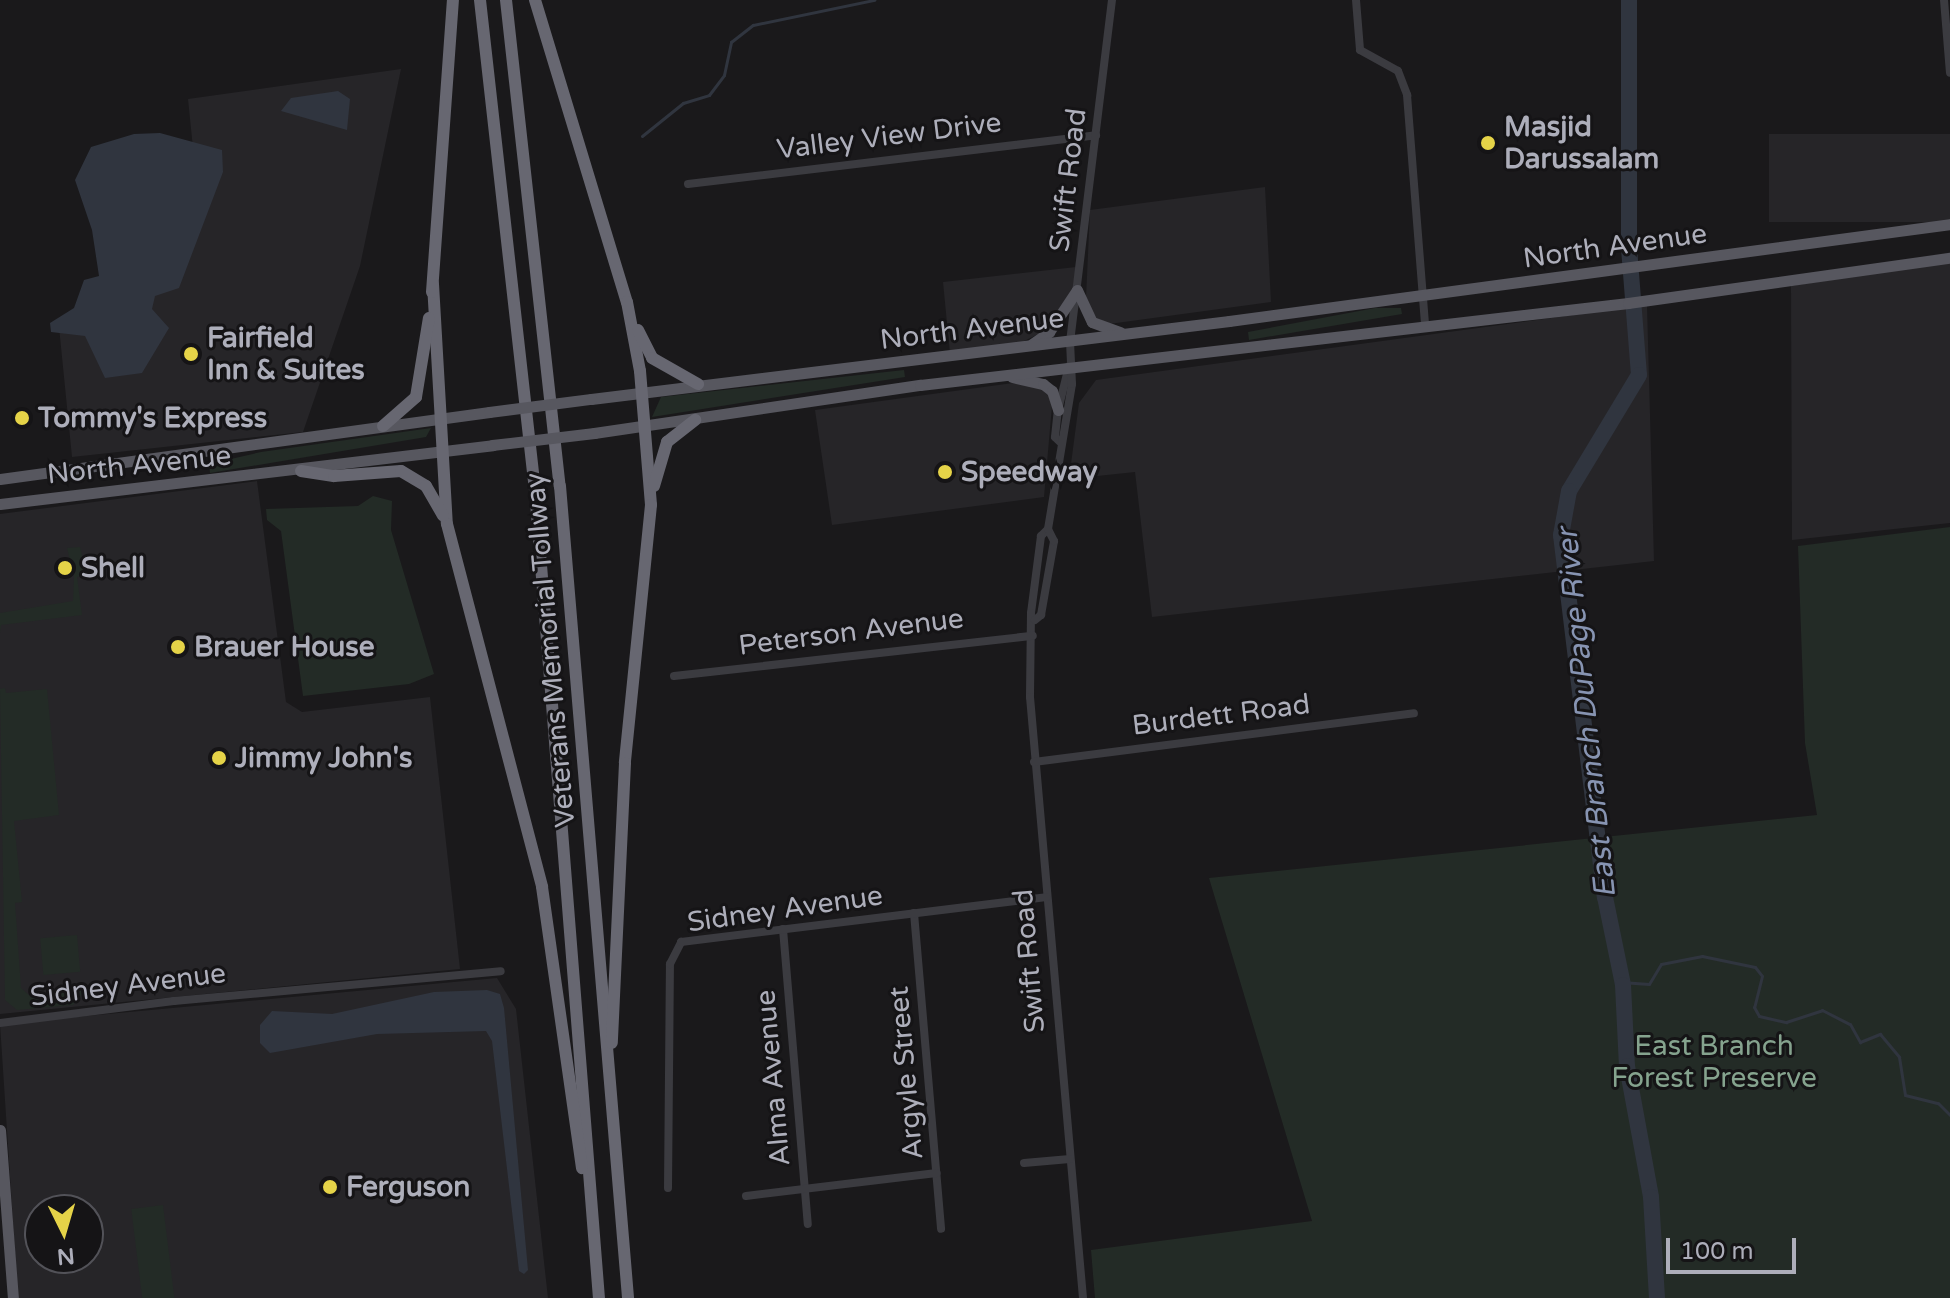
<!DOCTYPE html>
<html>
<head>
<meta charset="utf-8">
<style>
  body { margin:0 }
  #map { position:relative; width:1950px; height:1298px; overflow:hidden; background:#1a191b; font-family:"Varela Round",sans-serif }
  div>[style] { position:absolute }
  [style*='--x'] { left:calc(var(--x)*1px); top:calc(var(--y)*1px); width:calc(var(--w)*1px); rotate:calc(var(--a)*1deg) }
  .built>* { inset:0; background:#262528; transform-origin:0 0 }
  .green>* { inset:0; background:#232b26; transform-origin:0 0 }
  .water>* { inset:0; background:#30353f }
  .stream>* { height:3px; margin:-1.5px; padding:0 1.5px; transform-origin:1.5px; border-radius:1.5px; background:#30353f }
  .river>* { height:16px; margin:-8px; padding:0 8px; transform-origin:8px; border-radius:8px; background:#30353f }
  .minor>* { height:8px; margin:-4px; padding:0 4px; transform-origin:4px; border-radius:4px; background:#3b3b40 }
  .major>* { height:11px; margin:-5.5px; padding:0 5.5px; transform-origin:5.5px; border-radius:5.5px; background:#57575f }
  .highway>* { height:12px; margin:-6px; padding:0 6px; transform-origin:6px; border-radius:6px; background:#676771 }
  .major-bridge>* { height:11px; margin:-5.5px; padding:0 5.5px; transform-origin:5.5px; border-radius:5.5px; background:#57575f }
  .dots>* { width:22px; height:22px; translate:-50% -50%; box-sizing:border-box; border:4px solid #151416; border-radius:50% }
  span { translate:-50% -50%; white-space:nowrap; text-align:center; line-height:1.15; -webkit-text-stroke:6px #151416; paint-order:stroke }
  .poi-label { font-size:28px; color:#adaeba; font-weight:700 }
  .left { translate:0 -50%; text-align:left }
  .street-label { font-size:28px; color:#adaeba }
  .park-label { font-size:28px; color:#85a38e }
  .water-label { font-size:30px; color:#8794b2; font-style:italic }
  .north { position:absolute; left:24px; top:1194px; width:80px; height:80px; box-sizing:border-box; background:#151416; border:2px solid #525258; border-radius:50%; rotate:175deg; font-size:22px; font-weight:700; line-height:32px; text-align:center; color:#adaeba }
  .north::after { content:''; display:block; margin:auto; width:28px; height:36px; background:#e5d348; clip-path:polygon(50% 0,100% 100%,50% 72%,0 100%) }
  .scale { position:absolute; left:1666px; top:1238px; width:130px; height:36px; box-sizing:border-box; border:4px solid #adaeba; border-top:0; padding-left:10px; font-size:24px; line-height:28px; white-space:nowrap; color:#adaeba; -webkit-text-stroke:6px #151416; paint-order:stroke }
</style>
</head>
<body>
<div id="map">
  <div class="built">
    <i style="clip-path:polygon(401px 69px,360px 266px,303px 432px,72px 457px,59px 327px,194px 158px,188px 99px)"></i>
    <i style="left:1950px;top:134px;width:88px;height:181px;rotate:90deg"></i>
    <i style="clip-path:polygon(1265px 187px,1271px 302px,1109px 324px,1092px 316px,1086px 298px,1090px 210px)"></i>
    <i style="clip-path:polygon(1950px 262px,1950px 523px,1792px 540px,1791px 286px)"></i>
    <i style="clip-path:polygon(1076px 267px,1072px 294px,1047px 330px,1022px 342px,950px 354px,943px 282px)"></i>
    <i style="clip-path:polygon(1647px 305px,1654px 561px,1152px 617px,1135px 472px,1069px 479px,1079px 403px,1096px 380px)"></i>
    <i style="clip-path:polygon(1013px 383px,1035px 385px,1048px 394px,1052px 406px,1044px 497px,832px 525px,815px 410px)"></i>
    <i style="clip-path:polygon(257px 481px,286px 702px,302px 712px,430px 697px,460px 969px,0 1014px,0 514px)"></i>
    <i style="clip-path:polygon(evenodd,497px 978px,516px 1009px,548px 1298px,18px 1298px,0 1024px,497px 978px,40px 1210px,88px 1210px,88px 1258px,40px 1258px,40px 1210px)"></i>
  </div>
  <div class="green">
    <i style="clip-path:polygon(1375px 308px,1401px 308px,1402px 314px,1249px 340px,1248px 332px)"></i>
    <i style="clip-path:polygon(904px 370px,905px 377px,652px 417px,661px 397px)"></i>
    <i style="clip-path:polygon(431px 428px,426px 437px,210px 473px,209px 464px,261px 452px)"></i>
    <i style="clip-path:polygon(373px 496px,392px 501px,391px 530px,434px 674px,409px 684px,303px 696px,281px 531px,267px 520px,266px 509px,358px 506px)"></i>
    <i style="clip-path:polygon(1950px 527px,1950px 1298px,1095px 1298px,1091px 1250px,1312px 1221px,1209px 878px,1817px 815px,1805px 743px,1798px 546px)"></i>
    <i style="clip-path:polygon(80px 547px,87px 575px,77px 577px,82px 615px,1px 625px,0 633px,0 613px,73px 601px,74px 577px,67px 548px)"></i>
    <i style="clip-path:polygon(5px 688px,6px 693px,47px 689px,59px 815px,14px 821px,22px 902px,15px 903px,21px 988px,29px 995px,79px 989px,82px 981px,82px 994px,73px 1005px,17px 1010px,5px 1000px,0 689px)"></i>
    <i style="left:77px;top:935px;width:37px;height:37px;rotate:85deg"></i>
    <i style="left:163px;top:1205px;width:94px;height:32px;rotate:83deg"></i>
  </div>
  <div class="water">
    <i style="clip-path:polygon(338px 91px,350px 99px,347px 130px,281px 111px,291px 98px)"></i>
    <i style="clip-path:polygon(160px 133px,222px 150px,223px 172px,179px 288px,155px 296px,152px 309px,169px 328px,142px 373px,105px 378px,85px 336px,51px 332px,50px 323px,74px 308px,84px 280px,99px 276px,92px 230px,75px 180px,91px 147px,134px 134px)"></i>
    <i style="clip-path:polygon(487px 990px,500px 994px,504px 1008px,528px 1270px,524px 1274px,519px 1271px,492px 1041px,486px 1031px,377px 1034px,270px 1053px,260px 1043px,260px 1025px,272px 1011px,332px 1014px,434px 992px)"></i>
  </div>
  <div class="stream">
    <i style="--x:642;--y:136;--w:53;--a:-38.8"></i>
    <i style="--x:683;--y:103;--w:27;--a:-17"></i>
    <i style="--x:709;--y:95;--w:25;--a:-53"></i>
    <i style="--x:724;--y:75;--w:34;--a:-78"></i>
    <i style="--x:731;--y:42;--w:28;--a:-38"></i>
    <i style="--x:753;--y:25;--w:124;--a:-11.7"></i>
    <i style="--x:1621;--y:982;--w:28;--a:4"></i>
    <i style="--x:1649;--y:984;--w:23;--a:-59"></i>
    <i style="--x:1661;--y:964;--w:42;--a:-11"></i>
    <i style="--x:1702;--y:956;--w:54;--a:11.7"></i>
    <i style="--x:1755;--y:967;--w:11;--a:52"></i>
    <i style="--x:1762;--y:976;--w:32;--a:104"></i>
    <i style="--x:1754;--y:1007;--w:10;--a:61"></i>
    <i style="--x:1759;--y:1016;--w:28;--a:13"></i>
    <i style="--x:1786;--y:1022;--w:38;--a:-18"></i>
    <i style="--x:1822;--y:1010;--w:31;--a:27"></i>
    <i style="--x:1850;--y:1024;--w:21;--a:61"></i>
    <i style="--x:1860;--y:1042;--w:22;--a:-22"></i>
    <i style="--x:1880;--y:1034;--w:30;--a:50"></i>
    <i style="--x:1899;--y:1057;--w:38;--a:81"></i>
    <i style="--x:1905;--y:1095;--w:34;--a:14"></i>
    <i style="--x:1938;--y:1103;--w:17;--a:45"></i>
  </div>
  <div class="river">
    <i style="--x:1629;--y:0;--w:248;--a:90"></i>
    <i style="--x:1629;--y:248;--w:127;--a:85.5"></i>
    <i style="--x:1639;--y:375;--w:135;--a:121.1"></i>
    <i style="--x:1569;--y:491;--w:45;--a:100.3"></i>
    <i style="--x:1561;--y:535;--w:365;--a:83.1"></i>
    <i style="--x:1605;--y:897;--w:90;--a:78.4"></i>
    <i style="--x:1623;--y:985;--w:81;--a:87.2"></i>
    <i style="--x:1627;--y:1066;--w:133;--a:79.6"></i>
    <i style="--x:1651;--y:1197;--w:101;--a:86.6"></i>
  </div>
  <div class="minor">
    <i style="--x:1356;--y:0;--w:50;--a:85.4"></i>
    <i style="--x:1360;--y:50;--w:43;--a:28.9"></i>
    <i style="--x:1398;--y:71;--w:26;--a:69"></i>
    <i style="--x:1407;--y:95;--w:231;--a:85.5"></i>
    <i style="--x:1944;--y:0;--w:73;--a:85.3"></i>
    <i style="--x:688;--y:184;--w:411;--a:-6.8"></i>
    <i style="--x:1060;--y:442;--w:7;--a:-135"></i>
    <i style="--x:1055;--y:437;--w:27;--a:-84"></i>
    <i style="--x:1058;--y:410;--w:45;--a:-76"></i>
    <i style="--x:1048;--y:529;--w:10;--a:135"></i>
    <i style="--x:1041;--y:536;--w:78;--a:97.4"></i>
    <i style="--x:1031;--y:613;--w:84;--a:90.7"></i>
    <i style="--x:1030;--y:697;--w:603;--a:84.96"></i>
    <i style="--x:1035;--y:620;--w:8;--a:-40"></i>
    <i style="--x:1041;--y:615;--w:75;--a:-80"></i>
    <i style="--x:1054;--y:541;--w:13;--a:-117"></i>
    <i style="--x:1048;--y:529;--w:147;--a:-80.6"></i>
    <i style="--x:1072;--y:384;--w:42;--a:-92.7"></i>
    <i style="--x:1070;--y:342;--w:345;--a:-83"></i>
    <i style="--x:674;--y:676;--w:361;--a:-6.4"></i>
    <i style="--x:1034;--y:762;--w:383;--a:-7.3"></i>
    <i style="--x:914;--y:913;--w:317;--a:85.1"></i>
    <i style="--x:783;--y:929;--w:296;--a:85.2"></i>
    <i style="--x:0;--y:1023;--w:175;--a:-7.2"></i>
    <i style="--x:174;--y:1001;--w:328;--a:-5.2"></i>
    <i style="--x:1024;--y:1163;--w:46;--a:-5"></i>
    <i style="--x:668;--y:1188;--w:224;--a:-89.5"></i>
    <i style="--x:670;--y:964;--w:25;--a:-63"></i>
    <i style="--x:681;--y:942;--w:368;--a:-7"></i>
    <i style="--x:746;--y:1196;--w:192;--a:-6.9"></i>
  </div>
  <div class="major">
    <i style="--x:1077;--y:290;--w:35;--a:65"></i>
    <i style="--x:1092;--y:322;--w:30;--a:20"></i>
    <i style="--x:1032;--y:344;--w:21;--a:-35"></i>
    <i style="--x:1049;--y:332;--w:50;--a:-56.3"></i>
    <i style="--x:1012;--y:377;--w:32;--a:13"></i>
    <i style="--x:1043;--y:384;--w:11;--a:38"></i>
    <i style="--x:1052;--y:391;--w:20;--a:72"></i>
    <i style="--x:591;--y:399;--w:643;--a:-6.97"></i>
    <i style="--x:1229;--y:321;--w:727;--a:-7.66"></i>
    <i style="--x:594;--y:433;--w:330;--a:-8.4"></i>
    <i style="--x:920;--y:385;--w:713;--a:-6.61"></i>
    <i style="--x:1628;--y:303;--w:325;--a:-8"></i>
    <i style="--x:0;--y:479;--w:494;--a:-7.8"></i>
    <i style="--x:0;--y:504;--w:496;--a:-6.8"></i>
    <i style="--x:0;--y:1130;--w:169;--a:85.6"></i>
  </div>
  <div class="highway">
    <i style="--x:480;--y:0;--w:492;--a:83.6"></i>
    <i style="--x:535;--y:489;--w:812;--a:85.48"></i>
    <i style="--x:506;--y:0;--w:489;--a:83.7"></i>
    <i style="--x:560;--y:486;--w:815;--a:85.21"></i>
    <i style="--x:535;--y:0;--w:316;--a:73.1"></i>
    <i style="--x:627;--y:302;--w:70;--a:79.3"></i>
    <i style="--x:640;--y:371;--w:134;--a:85.3"></i>
    <i style="--x:651;--y:505;--w:259;--a:95.8"></i>
    <i style="--x:625;--y:763;--w:280;--a:92.7"></i>
    <i style="--x:433;--y:284;--w:240;--a:86.7"></i>
    <i style="--x:447;--y:524;--w:375;--a:75.3"></i>
    <i style="--x:542;--y:887;--w:284;--a:81.9"></i>
    <i style="--x:432;--y:292;--w:293;--a:-85.9"></i>
    <i style="--x:638;--y:330;--w:31;--a:63"></i>
    <i style="--x:652;--y:358;--w:53;--a:29.5"></i>
    <i style="--x:383;--y:426;--w:44;--a:-41.3"></i>
    <i style="--x:416;--y:397;--w:80;--a:-80.7"></i>
    <i style="--x:301;--y:471;--w:33;--a:9"></i>
    <i style="--x:334;--y:476;--w:67;--a:-4.3"></i>
    <i style="--x:401;--y:471;--w:29;--a:31"></i>
    <i style="--x:426;--y:486;--w:34;--a:60"></i>
    <i style="--x:654;--y:486;--w:46;--a:-73.5"></i>
    <i style="--x:667;--y:442;--w:36;--a:-38"></i>
  </div>
  <div class="major-bridge">
    <i style="--x:489;--y:412;--w:103;--a:-7.3"></i>
    <i style="--x:492;--y:445;--w:103;--a:-6.7"></i>
  </div>
  <div class="dots">
    <i style="left:1488px;top:143px;background:#e5d348"></i>
    <i style="left:191px;top:354px;background:#e5d348"></i>
    <i style="left:22px;top:418px;background:#e5d348"></i>
    <i style="left:945px;top:472px;background:#e5d348"></i>
    <i style="left:65px;top:568px;background:#e5d348"></i>
    <i style="left:178px;top:647px;background:#e5d348"></i>
    <i style="left:219px;top:758px;background:#e5d348"></i>
    <i style="left:330px;top:1187px;background:#e5d348"></i>
  </div>
  <div class="poi-label">
    <span class="left" style="left:1504px;top:143px">Masjid<br>Darussalam</span>
    <span class="left" style="left:207px;top:354px">Fairfield<br>Inn &amp; Suites</span>
    <span class="left" style="left:38px;top:418px">Tommy's Express</span>
    <span class="left" style="left:961px;top:472px">Speedway</span>
    <span class="left" style="left:81px;top:568px">Shell</span>
    <span class="left" style="left:194px;top:647px">Brauer House</span>
    <span class="left" style="left:235px;top:758px">Jimmy John's</span>
    <span class="left" style="left:346px;top:1187px">Ferguson</span>
  </div>
  <div class="street-label">
    <span style="left:889px;top:136px;rotate:-7deg">Valley View Drive</span>
    <span style="left:1068px;top:180px;rotate:-83deg">Swift Road</span>
    <span style="left:1615px;top:246px;rotate:-8deg">North Avenue</span>
    <span style="left:972px;top:329px;rotate:-7deg">North Avenue</span>
    <span style="left:139px;top:465px;rotate:-6deg">North Avenue</span>
    <span style="left:851px;top:632px;rotate:-7deg">Peterson Avenue</span>
    <span style="left:550px;top:650px;rotate:-95deg">Veterans Memorial Tollway</span>
    <span style="left:1221px;top:715px;rotate:-7deg">Burdett Road</span>
    <span style="left:785px;top:909px;rotate:-8deg">Sidney Avenue</span>
    <span style="left:1029px;top:961px;rotate:-95deg">Swift Road</span>
    <span style="left:128px;top:985px;rotate:-7deg">Sidney Avenue</span>
    <span style="left:906px;top:1073px;rotate:-95deg">Argyle Street</span>
    <span style="left:773px;top:1078px;rotate:-95deg">Alma Avenue</span>
  </div>
  <div class="park-label">
    <span style="left:1714px;top:1062px">East Branch<br>Forest Preserve</span>
  </div>
  <div class="water-label">
    <span style="left:1587px;top:713px;rotate:-96deg">East Branch DuPage River</span>
  </div>
  <div class="north">N</div>
  <div class="scale">100 m</div>
</div>
</body>
</html>
